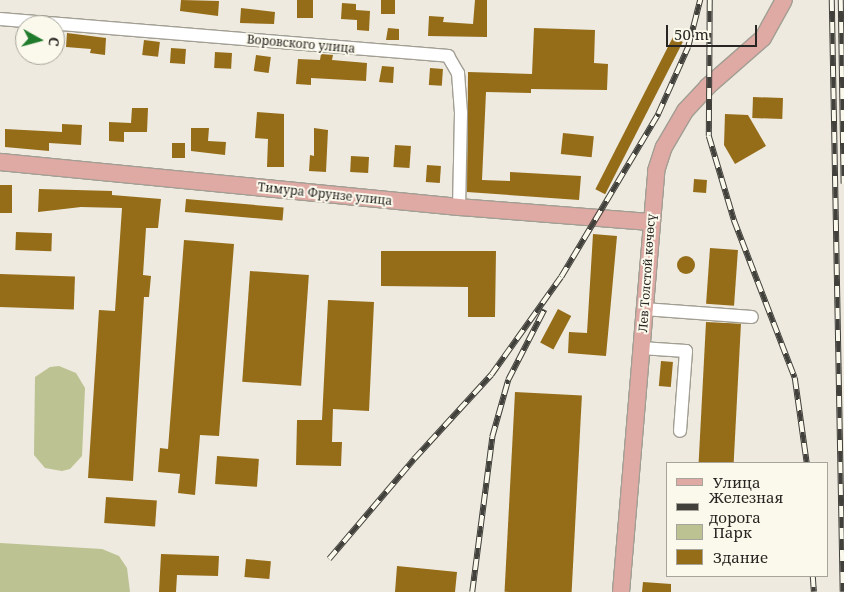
<!DOCTYPE html>
<html>
<head>
<meta charset="utf-8">
<style>
  body { margin:0 }
  #map { position:relative; width:844px; height:592px; overflow:hidden; background:#eeeadf; font-family:"Noto Serif",serif }
  div>[style] { position:absolute }
  [style*='--x'] { left:calc(var(--x)*1px); top:calc(var(--y)*1px); width:calc(var(--w)*1px); rotate:calc(var(--a)*1deg) }
  .green>* { inset:0; background:#bcc291 }
  .building>* { inset:0; background:#956c18; transform-origin:0 0 }
  .round { border-radius:50% }
  .roads { filter:drop-shadow(1px 0 #a19e93) drop-shadow(-1px 0 #a19e93) drop-shadow(0 1px #a19e93) drop-shadow(0 -1px #a19e93) }
  .minor>* { height:12px; margin:-6px; padding:0 6px; transform-origin:6px; border-radius:6px; background:#fff }
  .major>* { height:16px; margin:-8px; padding:0 8px; transform-origin:8px; border-radius:8px; background:#dfa9a4 }
  .rail>* { height:5.5px; margin-top:-2.75px; transform-origin:0; background:repeating-linear-gradient(90deg,#fbf8ec 0 11px,#41403b 0 22px); box-sizing:border-box; border-block:1px solid #41403b }
  span { translate:-50% -50%; white-space:nowrap; text-align:center; line-height:1.15; -webkit-text-stroke:4px #fbf8ec; paint-order:stroke }
  .street-label { font-size:12px; color:#272622 }
  .legend { position:absolute; left:666px; top:462px; width:162px; height:115px; box-sizing:border-box; background:#fbf8ec; border:1px solid #a6a49b; margin:0; padding:6px 9px; list-style:none; font-size:15px; color:#272622 }
  .legend li { display:flex; align-items:center; gap:10px; height:25px }
  .legend b { width:25px; border:1px solid #a6a49b }
  .north { position:absolute; left:15px; top:15px; width:50px; height:50px; box-sizing:border-box; background:#fbf8ec; border:1px solid #a6a49b; border-radius:50%; rotate:97deg; font-size:14px; font-weight:700; line-height:20px; text-align:center; color:#272622 }
  .north::after { content:''; display:block; margin:auto; width:18px; height:22px; background:#1f7b2b; clip-path:polygon(50% 0,100% 100%,50% 72%,0 100%) }
  .scale { position:absolute; left:666px; top:25px; width:91px; height:22px; box-sizing:border-box; border:2px solid #272622; border-top:0; padding-left:6px; font-size:15px; line-height:18px; white-space:nowrap; color:#272622; -webkit-text-stroke:4px #fbf8ec; paint-order:stroke }
</style>
</head>
<body>
<div id="map">
  <div class="green">
    <i style="clip-path:polygon(59px 366px,76px 373px,85px 388px,82px 456px,70px 469px,62px 471px,45px 468px,34px 455px,35px 377px,50px 367px)"></i>
    <i style="clip-path:polygon(0 543px,102px 549px,119px 556px,127px 568px,130px 592px,0 592px)"></i>
  </div>
  <div class="building">
    <i style="clip-path:polygon(181px 0,219px 1px,218px 16px,180px 11px)"></i>
    <i style="left:297px;top:0;width:16px;height:18px"></i>
    <i style="left:381px;top:0;width:14px;height:14px"></i>
    <i style="clip-path:polygon(475px 0,487px 0,487px 37px,428px 36px,429px 16px,444px 17px,443px 22px,473px 24px)"></i>
    <i style="clip-path:polygon(342px 3px,356px 4px,356px 10px,370px 11px,369px 31px,357px 30px,357px 20px,341px 19px)"></i>
    <i style="clip-path:polygon(241px 8px,275px 12px,274px 24px,240px 23px)"></i>
    <i style="clip-path:polygon(388px 28px,399px 29px,399px 40px,386px 40px)"></i>
    <i style="clip-path:polygon(534px 28px,595px 30px,594px 63px,608px 64px,607px 90px,531px 89px,531px 93px,486px 92px,482px 180px,510px 181px,510px 172px,581px 176px,579px 200px,467px 192px,468px 72px,532px 74px)"></i>
    <i style="clip-path:polygon(67px 33px,106px 38px,105px 55px,90px 53px,91px 49px,66px 47px)"></i>
    <i style="left:673px;top:37px;width:11px;height:171px;rotate:27deg"></i>
    <i style="left:144px;top:40px;width:16px;height:15px;rotate:7deg"></i>
    <i style="left:171px;top:48px;width:15px;height:15px;rotate:4deg"></i>
    <i style="left:215px;top:52px;width:17px;height:16px;rotate:3deg"></i>
    <i style="clip-path:polygon(321px 54px,333px 55px,332px 60px,367px 63px,366px 81px,311px 78px,311px 85px,296px 84px,298px 59px,320px 60px)"></i>
    <i style="left:256px;top:55px;width:15px;height:16px;rotate:8deg"></i>
    <i style="clip-path:polygon(382px 66px,394px 67px,393px 83px,379px 82px)"></i>
    <i style="left:430px;top:68px;width:13px;height:17px;rotate:4deg"></i>
    <i style="left:753px;top:97px;width:30px;height:21px;rotate:2deg"></i>
    <i style="clip-path:polygon(132px 108px,148px 108px,147px 132px,124px 132px,124px 142px,109px 141px,109px 122px,131px 123px)"></i>
    <i style="clip-path:polygon(257px 112px,284px 114px,284px 167px,267px 167px,268px 139px,255px 138px)"></i>
    <i style="clip-path:polygon(725px 114px,748px 115px,766px 146px,735px 164px,724px 145px)"></i>
    <i style="clip-path:polygon(62px 124px,82px 125px,81px 145px,49px 143px,49px 151px,5px 147px,5px 129px,62px 132px)"></i>
    <i style="clip-path:polygon(191px 128px,209px 128px,208px 141px,226px 142px,225px 155px,191px 151px)"></i>
    <i style="clip-path:polygon(314px 128px,328px 130px,326px 172px,309px 171px,310px 155px,314px 156px)"></i>
    <i style="left:563px;top:133px;width:31px;height:21px;rotate:6deg"></i>
    <i style="left:172px;top:143px;width:13px;height:15px"></i>
    <i style="left:395px;top:145px;width:16px;height:22px;rotate:4deg"></i>
    <i style="left:351px;top:156px;width:18px;height:16px;rotate:3deg"></i>
    <i style="left:427px;top:165px;width:14px;height:17px;rotate:4deg"></i>
    <i style="left:694px;top:179px;width:13px;height:13px;rotate:4deg"></i>
    <i style="left:0;top:185px;width:12px;height:28px"></i>
    <i style="clip-path:polygon(39px 189px,112px 191px,112px 195px,161px 199px,158px 228px,146px 228px,143px 275px,151px 276px,149px 297px,144px 297px,133px 481px,88px 478px,99px 310px,115px 311px,122px 208px,81px 207px,38px 212px)"></i>
    <i style="left:186px;top:199px;width:98px;height:13px;rotate:5deg"></i>
    <i style="left:16px;top:232px;width:36px;height:18px;rotate:2deg"></i>
    <i style="clip-path:polygon(593px 234px,617px 236px,606px 356px,568px 353px,569px 332px,587px 333px)"></i>
    <i style="clip-path:polygon(184px 240px,234px 244px,219px 436px,200px 435px,195px 495px,178px 493px,180px 474px,158px 472px,160px 448px,168px 449px)"></i>
    <i style="left:710px;top:248px;width:28px;height:56px;rotate:4deg"></i>
    <i style="clip-path:polygon(381px 251px,496px 251px,495px 317px,468px 317px,468px 287px,381px 286px)"></i>
    <i class="round" style="left:677px;top:256px;width:18px;height:18px"></i>
    <i style="left:250px;top:271px;width:59px;height:111px;rotate:4deg"></i>
    <i style="left:0;top:274px;width:75px;height:33px;rotate:2deg"></i>
    <i style="clip-path:polygon(328px 300px,374px 302px,369px 411px,333px 409px,332px 442px,342px 442px,341px 466px,296px 465px,297px 420px,322px 420px)"></i>
    <i style="left:558px;top:309px;width:15px;height:38px;rotate:28deg"></i>
    <i style="left:706px;top:322px;width:35px;height:141px;rotate:3deg"></i>
    <i style="left:661px;top:361px;width:12px;height:25px;rotate:5deg"></i>
    <i style="left:515px;top:392px;width:67px;height:200px;rotate:3deg"></i>
    <i style="left:217px;top:456px;width:42px;height:28px;rotate:4deg"></i>
    <i style="left:106px;top:497px;width:51px;height:26px;rotate:4deg"></i>
    <i style="clip-path:polygon(161px 554px,219px 556px,218px 576px,177px 575px,176px 592px,159px 592px)"></i>
    <i style="left:246px;top:559px;width:25px;height:18px;rotate:5deg"></i>
    <i style="clip-path:polygon(397px 566px,457px 572px,455px 592px,395px 592px)"></i>
    <i style="clip-path:polygon(643px 582px,671px 584px,671px 592px,642px 592px)"></i>
  </div>
  <div class="roads">
    <div class="minor">
      <i style="--x:0;--y:19;--w:450;--a:4.7"></i>
      <i style="--x:448;--y:56;--w:20;--a:60"></i>
      <i style="--x:458;--y:73;--w:40;--a:85.7"></i>
      <i style="--x:461;--y:113;--w:94;--a:91.2"></i>
      <i style="--x:644;--y:309;--w:108;--a:4.2"></i>
      <i style="--x:641;--y:348;--w:45;--a:3.8"></i>
      <i style="--x:686;--y:351;--w:80;--a:94.3"></i>
    </div>
    <div class="major">
      <i style="--x:0;--y:162;--w:461;--a:5.6"></i>
      <i style="--x:459;--y:207;--w:193;--a:4.5"></i>
      <i style="--x:621;--y:592;--w:422;--a:-85.2"></i>
      <i style="--x:656;--y:171;--w:25;--a:-72"></i>
      <i style="--x:664;--y:147;--w:42;--a:-59.7"></i>
      <i style="--x:685;--y:111;--w:33;--a:-47"></i>
      <i style="--x:707;--y:87;--w:74;--a:-41.2"></i>
      <i style="--x:763;--y:38;--w:43;--a:-61.1"></i>
    </div>
  </div>
  <div class="rail">
    <i style="--x:710;--y:0;--w:136;--a:90.4"></i>
    <i style="--x:709;--y:136;--w:88;--a:73.4"></i>
    <i style="--x:734;--y:220;--w:169;--a:68.9"></i>
    <i style="--x:795;--y:378;--w:86;--a:82"></i>
    <i style="--x:832;--y:0;--w:592;--a:88.94"></i>
    <i style="--x:841;--y:0;--w:184;--a:89.1"></i>
    <i style="--x:329;--y:559;--w:131;--a:-49.6"></i>
    <i style="--x:414;--y:459;--w:114;--a:-47.5"></i>
    <i style="--x:491;--y:375;--w:120;--a:-54.5"></i>
    <i style="--x:561;--y:277;--w:190;--a:-59.2"></i>
    <i style="--x:658;--y:114;--w:73;--a:-65.9"></i>
    <i style="--x:688;--y:47;--w:49;--a:-75.7"></i>
    <i style="--x:813;--y:576;--w:16;--a:86"></i>
    <i style="--x:472;--y:592;--w:156;--a:-82.6"></i>
    <i style="--x:492;--y:437;--w:59;--a:-74.3"></i>
    <i style="--x:508;--y:380;--w:79;--a:-62.8"></i>
  </div>
  <div class="street-label">
    <span style="left:301px;top:44px;rotate:5deg">Воровского улица</span>
    <span style="left:325px;top:194px;rotate:6deg">Тимура Фрунзе улица</span>
    <span style="left:647px;top:273px;rotate:-86deg">Лев Толстой көчөсү</span>
  </div>
  <ul class="legend">
  <li><b style="height:6px;background:#dfa9a4"></b>Улица</li>
  <li><b style="height:6px;background:#41403b"></b>Железная дорога</li>
  <li><b style="height:14px;background:#bcc291"></b>Парк</li>
  <li><b style="height:14px;background:#956c18"></b>Здание</li>
  </ul>
  <div class="north">С</div>
  <div class="scale">50 m</div>
</div>
</body>
</html>
